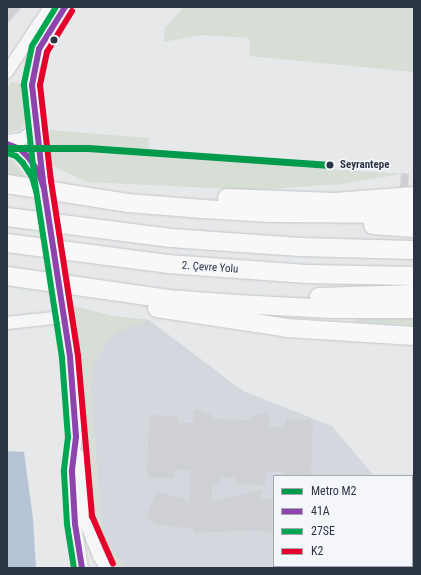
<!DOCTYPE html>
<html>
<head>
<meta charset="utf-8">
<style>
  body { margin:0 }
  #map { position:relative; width:421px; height:575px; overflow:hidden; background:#e6e8ea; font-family:"Roboto Condensed",sans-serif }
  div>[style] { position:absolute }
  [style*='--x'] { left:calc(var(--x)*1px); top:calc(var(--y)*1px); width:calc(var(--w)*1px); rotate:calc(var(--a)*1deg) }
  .built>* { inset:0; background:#d4d7dd }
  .green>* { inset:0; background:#d6ded6 }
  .water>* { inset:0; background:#b4c4d5 }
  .building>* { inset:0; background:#ced0d3 }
  .roads { filter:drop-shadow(0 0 1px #c4c6c8) drop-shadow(0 0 1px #c4c6c8) }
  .minor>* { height:12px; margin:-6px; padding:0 6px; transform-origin:6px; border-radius:6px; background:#f5f6f7 }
  .highway>* { height:18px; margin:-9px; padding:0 9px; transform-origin:9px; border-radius:9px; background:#f8f8f8 }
  .bridges { filter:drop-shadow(0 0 1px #c4c6c8) drop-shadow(0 0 1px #c4c6c8) }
  .minor-bridge>* { height:12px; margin:-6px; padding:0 6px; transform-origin:6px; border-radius:6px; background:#f5f6f7 }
  .bus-1>* { height:6px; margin:-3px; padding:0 3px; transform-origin:3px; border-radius:3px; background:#8e44ad }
  .bus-2>* { height:6px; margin:-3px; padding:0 3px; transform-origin:3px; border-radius:3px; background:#00a651 }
  .bus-3>* { height:6px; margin:-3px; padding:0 3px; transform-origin:3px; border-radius:3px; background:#e4002b }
  .metro-1>* { height:7px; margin:-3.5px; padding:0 3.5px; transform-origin:3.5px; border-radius:3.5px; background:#009a4c }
  .dots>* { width:11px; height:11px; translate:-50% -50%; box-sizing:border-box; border:2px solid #f4f6f9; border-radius:50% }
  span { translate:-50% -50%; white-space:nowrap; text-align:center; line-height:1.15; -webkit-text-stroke:3.5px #f4f6f9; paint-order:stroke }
  .stop-label { font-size:11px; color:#2b3445; font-weight:700 }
  .left { translate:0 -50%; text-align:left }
  .street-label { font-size:11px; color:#2b3445 }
  .frame { position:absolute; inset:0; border:8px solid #2b3445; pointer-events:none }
  .legend { position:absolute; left:273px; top:475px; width:140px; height:92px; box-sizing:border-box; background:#f4f6f9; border:1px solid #a4a8b1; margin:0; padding:5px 7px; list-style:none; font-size:12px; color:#2b3445 }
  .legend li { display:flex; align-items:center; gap:8px; height:20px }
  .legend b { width:20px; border:1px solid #a4a8b1 }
</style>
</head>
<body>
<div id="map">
  <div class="built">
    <i style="clip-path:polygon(73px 306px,112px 316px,149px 320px,243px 391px,332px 426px,374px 476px,274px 476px,274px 566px,412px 566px,412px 520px,414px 568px,117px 568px,100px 540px,92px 501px)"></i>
  </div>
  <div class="green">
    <i style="clip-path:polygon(184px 7px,414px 7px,414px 72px,249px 56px,250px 41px,248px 38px,203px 35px,163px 42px,165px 28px)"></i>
    <i style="clip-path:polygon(11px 82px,23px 84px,28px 118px,20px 130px,7px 132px,7px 87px)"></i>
    <i style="clip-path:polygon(48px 130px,149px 138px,148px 156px,402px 174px,342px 184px,254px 190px,87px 182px,50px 165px,45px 145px)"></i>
    <i style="clip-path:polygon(7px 157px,14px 161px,26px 177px,7px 174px)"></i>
    <i style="clip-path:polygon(73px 306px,112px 316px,149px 320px,123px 330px,107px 341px,92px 369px,91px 389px,102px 524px,106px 539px,125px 568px,117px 568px,100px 540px,92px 501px)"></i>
    <i style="clip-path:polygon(414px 315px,414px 325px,354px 322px,362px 316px)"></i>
  </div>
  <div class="water">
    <i style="clip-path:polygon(7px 451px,24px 452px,33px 519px,36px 568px,7px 568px)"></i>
  </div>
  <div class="building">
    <i style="clip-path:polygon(7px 7px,22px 7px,7px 24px)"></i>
    <i style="clip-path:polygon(401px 173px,409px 174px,408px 186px,400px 187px)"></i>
    <i style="clip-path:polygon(193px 410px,202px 410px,201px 413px,210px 414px,213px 419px,250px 420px,254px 415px,269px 413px,268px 427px,285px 427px,285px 419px,309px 420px,313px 423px,311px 476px,282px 476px,282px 472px,266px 472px,265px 485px,235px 484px,235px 478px,220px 478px,220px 484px,212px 484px,212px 501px,263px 490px,259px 498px,274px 500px,274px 534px,258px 530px,194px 533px,194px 529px,153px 524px,154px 521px,146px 518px,156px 492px,190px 500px,191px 470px,175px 470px,175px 478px,150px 478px,147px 475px,149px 419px,152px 415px,178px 416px,178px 423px,193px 423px)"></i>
  </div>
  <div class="roads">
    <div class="minor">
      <i style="--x:7;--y:72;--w:78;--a:-56.5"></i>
      <i style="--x:7;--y:141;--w:15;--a:-8"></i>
      <i style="--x:22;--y:139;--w:19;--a:-36"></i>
      <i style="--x:7;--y:144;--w:14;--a:21"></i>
      <i style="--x:20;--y:149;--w:13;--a:45"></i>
      <i style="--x:29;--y:158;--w:23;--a:59"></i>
      <i style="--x:43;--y:182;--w:110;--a:-95.8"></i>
      <i style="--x:32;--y:73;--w:25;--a:-74"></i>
      <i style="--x:39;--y:49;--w:49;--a:-58.2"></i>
      <i style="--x:7;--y:323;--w:56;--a:-6.1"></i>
      <i style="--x:63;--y:317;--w:64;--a:81.9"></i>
      <i style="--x:72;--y:380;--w:57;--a:86"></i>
      <i style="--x:76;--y:437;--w:35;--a:97"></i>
      <i style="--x:72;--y:472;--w:52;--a:86.7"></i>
      <i style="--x:75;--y:524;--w:45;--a:81"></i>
      <i style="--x:79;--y:456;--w:62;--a:85.4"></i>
      <i style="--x:84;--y:518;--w:41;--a:68.5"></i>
      <i style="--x:99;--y:556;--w:14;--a:60"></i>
    </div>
    <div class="highway">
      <i style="--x:7;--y:184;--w:122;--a:8.9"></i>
      <i style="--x:128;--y:203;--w:75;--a:4.6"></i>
      <i style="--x:203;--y:209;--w:67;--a:3.4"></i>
      <i style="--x:270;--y:213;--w:144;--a:0.4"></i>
      <i style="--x:227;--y:198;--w:108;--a:2.1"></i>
      <i style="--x:335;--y:202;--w:79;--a:-4.3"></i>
      <i style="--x:7;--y:217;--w:165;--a:7.3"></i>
      <i style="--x:171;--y:238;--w:129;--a:4"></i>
      <i style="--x:300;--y:247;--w:114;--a:1.5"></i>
      <i style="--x:373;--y:225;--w:41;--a:4.2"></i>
      <i style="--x:7;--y:243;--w:162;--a:7.4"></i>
      <i style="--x:168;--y:264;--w:139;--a:4.1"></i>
      <i style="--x:307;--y:274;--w:107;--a:1.1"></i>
      <i style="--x:7;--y:276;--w:163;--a:8.1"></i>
      <i style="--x:168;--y:299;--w:69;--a:4.1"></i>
      <i style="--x:237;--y:304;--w:95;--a:3"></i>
      <i style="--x:332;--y:309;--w:82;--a:0"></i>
      <i style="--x:319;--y:297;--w:95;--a:-1.8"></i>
      <i style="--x:157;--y:308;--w:132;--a:8.7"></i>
      <i style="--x:287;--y:328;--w:127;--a:3.6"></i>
    </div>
  </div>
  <div class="bridges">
    <div class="minor-bridge">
      <i style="--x:43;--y:182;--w:136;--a:81.6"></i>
    </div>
  </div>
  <div class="bus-1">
    <i style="--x:65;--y:7;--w:49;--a:121.8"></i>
    <i style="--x:39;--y:49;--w:37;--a:101"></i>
    <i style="--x:32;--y:85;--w:98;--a:83.5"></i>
    <i style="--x:43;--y:182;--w:177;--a:81.2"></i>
    <i style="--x:70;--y:357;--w:80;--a:85.7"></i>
    <i style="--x:76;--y:437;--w:35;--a:97"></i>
    <i style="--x:72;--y:472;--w:52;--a:86.7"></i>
    <i style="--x:75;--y:524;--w:45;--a:81"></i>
    <i style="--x:7;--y:144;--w:14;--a:21"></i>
    <i style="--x:20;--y:149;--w:13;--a:45"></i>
    <i style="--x:29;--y:158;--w:18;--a:56"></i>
    <i style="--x:39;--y:173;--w:16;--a:72"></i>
  </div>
  <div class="bus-2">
    <i style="--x:56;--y:7;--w:46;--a:121.6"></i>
    <i style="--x:32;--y:46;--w:40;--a:102"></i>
    <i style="--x:24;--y:85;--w:99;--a:83.6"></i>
    <i style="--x:35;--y:183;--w:177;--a:81.2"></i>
    <i style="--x:62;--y:358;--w:79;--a:85.7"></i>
    <i style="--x:68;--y:437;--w:35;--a:97"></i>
    <i style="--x:64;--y:472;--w:52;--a:86.7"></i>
    <i style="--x:67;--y:524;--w:45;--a:81"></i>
    <i style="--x:7;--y:153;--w:9;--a:18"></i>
    <i style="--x:16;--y:156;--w:10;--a:45"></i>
    <i style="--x:23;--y:163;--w:17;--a:57"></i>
    <i style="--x:32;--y:177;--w:15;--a:74"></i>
  </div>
  <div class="bus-3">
    <i style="--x:72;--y:11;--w:48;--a:121.4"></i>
    <i style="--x:47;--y:52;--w:34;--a:102"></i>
    <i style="--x:40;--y:85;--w:97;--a:83.5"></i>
    <i style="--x:51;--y:181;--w:177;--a:81.2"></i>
    <i style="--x:78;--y:356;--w:161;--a:85"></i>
    <i style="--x:92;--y:516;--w:52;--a:66.4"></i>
  </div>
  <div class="metro-1">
    <i style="--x:7;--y:148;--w:81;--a:0"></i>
    <i style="--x:88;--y:148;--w:243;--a:4"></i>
  </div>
  <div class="dots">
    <i style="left:54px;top:40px;background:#2b3445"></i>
    <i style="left:330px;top:165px;background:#2b3445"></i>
  </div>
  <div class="stop-label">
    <span class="left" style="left:340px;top:165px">Seyrantepe</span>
  </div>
  <div class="street-label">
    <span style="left:210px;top:268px;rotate:4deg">2. Çevre Yolu</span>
  </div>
  <div class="frame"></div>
  <ul class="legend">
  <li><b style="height:5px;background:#009a4c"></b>Metro M2</li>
  <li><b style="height:5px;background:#8e44ad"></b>41A</li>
  <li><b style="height:5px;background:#00a651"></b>27SE</li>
  <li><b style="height:5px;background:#e4002b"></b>K2</li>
  </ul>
</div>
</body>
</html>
